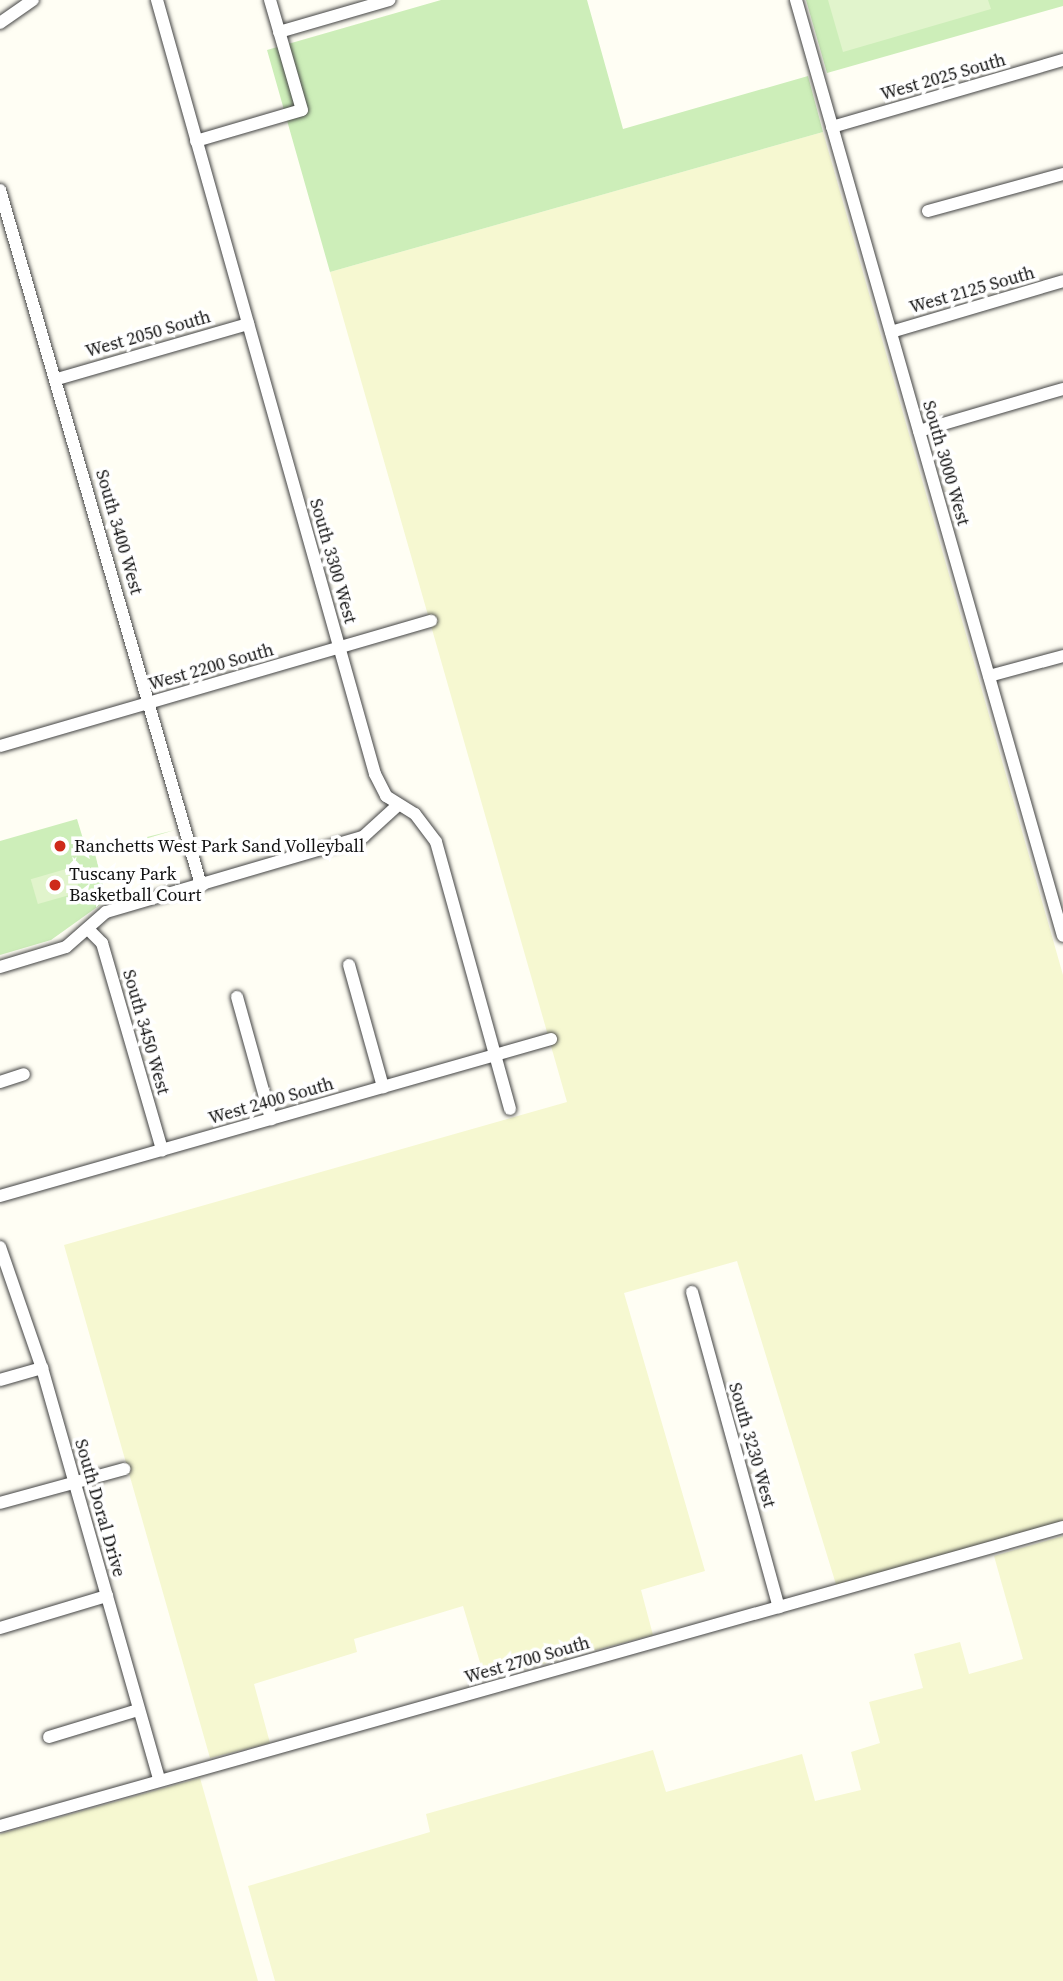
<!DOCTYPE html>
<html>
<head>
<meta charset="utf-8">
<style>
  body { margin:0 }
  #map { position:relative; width:1063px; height:1981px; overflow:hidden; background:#fffef4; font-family:"Source Serif 4",serif }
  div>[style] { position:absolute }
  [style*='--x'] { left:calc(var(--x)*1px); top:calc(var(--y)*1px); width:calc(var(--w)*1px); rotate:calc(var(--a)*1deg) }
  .farmland>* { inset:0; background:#f6f8d1 }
  .green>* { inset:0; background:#cdeeb9 }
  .pitch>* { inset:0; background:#e1f4cc; transform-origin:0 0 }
  .roads { filter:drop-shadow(0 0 2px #444) drop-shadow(0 0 2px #444) }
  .minor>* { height:12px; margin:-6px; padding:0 6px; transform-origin:6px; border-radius:6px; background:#fff }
  .dots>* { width:19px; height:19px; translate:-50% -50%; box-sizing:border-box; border:4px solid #fff; border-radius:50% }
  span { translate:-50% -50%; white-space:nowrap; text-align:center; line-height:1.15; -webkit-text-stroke:7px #fff; paint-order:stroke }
  .street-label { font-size:18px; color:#111 }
  .poi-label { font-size:18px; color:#111 }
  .left { translate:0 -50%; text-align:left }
</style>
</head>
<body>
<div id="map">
  <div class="farmland">
    <i style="clip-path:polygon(823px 132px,1063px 975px,1063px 1523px,838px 1591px,737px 1261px,624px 1293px,705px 1571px,641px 1590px,653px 1635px,485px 1679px,463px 1606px,354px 1639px,357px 1652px,254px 1684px,270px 1743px,210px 1758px,64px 1245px,567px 1102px,330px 272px)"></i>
    <i style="clip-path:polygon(1063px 1536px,1063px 1981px,275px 1981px,248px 1886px,430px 1832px,426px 1814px,653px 1750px,666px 1792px,802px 1754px,815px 1801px,861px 1790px,851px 1752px,880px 1743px,869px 1702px,923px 1688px,914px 1654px,960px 1642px,969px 1674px,1023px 1659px,994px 1556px)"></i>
    <i style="clip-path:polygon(200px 1778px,258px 1981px,0 1981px,0 1834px)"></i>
  </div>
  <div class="green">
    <i style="clip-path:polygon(441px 0,587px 0,623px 129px,808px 76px,823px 132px,330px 272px,267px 50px)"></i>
    <i style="clip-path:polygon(806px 0,1063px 0,1063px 6px,827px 73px)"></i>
    <i style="clip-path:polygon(77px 819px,87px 852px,175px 830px,95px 854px,107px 900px,51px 940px,0 955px,0 841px)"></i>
  </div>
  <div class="pitch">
    <i style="clip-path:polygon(828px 0,988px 0,991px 9px,843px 52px)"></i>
    <i style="left:73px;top:867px;width:26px;height:44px;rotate:74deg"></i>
  </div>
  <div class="roads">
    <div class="minor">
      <i style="--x:157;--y:0;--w:804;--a:74.27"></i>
      <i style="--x:375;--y:774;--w:25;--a:63"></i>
      <i style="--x:386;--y:796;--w:34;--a:32"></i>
      <i style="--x:415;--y:814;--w:35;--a:53"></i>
      <i style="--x:436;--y:842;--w:277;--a:74.5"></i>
      <i style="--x:796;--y:0;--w:973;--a:74.08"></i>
      <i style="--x:0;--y:23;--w:40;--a:-34.9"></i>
      <i style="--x:279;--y:32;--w:115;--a:-16.2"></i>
      <i style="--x:832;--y:127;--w:241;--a:-16.2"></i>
      <i style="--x:196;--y:141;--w:110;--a:-16.3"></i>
      <i style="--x:302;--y:110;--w:115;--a:-106.2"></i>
      <i style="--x:0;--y:190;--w:723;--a:73.87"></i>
      <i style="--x:928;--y:211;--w:140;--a:-15.3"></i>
      <i style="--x:891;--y:332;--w:179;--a:-16.5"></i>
      <i style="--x:57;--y:379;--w:199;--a:-16.1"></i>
      <i style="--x:919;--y:431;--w:150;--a:-16.3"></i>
      <i style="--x:989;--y:676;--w:77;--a:-15.1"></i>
      <i style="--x:0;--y:746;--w:449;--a:-16.2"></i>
      <i style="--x:88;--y:929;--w:20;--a:45"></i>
      <i style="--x:102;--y:943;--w:216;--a:73.8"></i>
      <i style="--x:349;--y:965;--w:127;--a:74.4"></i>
      <i style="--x:0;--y:967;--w:69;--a:-16.9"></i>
      <i style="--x:66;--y:947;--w:53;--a:-41.2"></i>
      <i style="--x:106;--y:912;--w:268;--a:-16.3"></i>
      <i style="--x:363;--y:837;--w:47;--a:-42.4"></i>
      <i style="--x:237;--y:997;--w:127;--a:74.4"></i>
      <i style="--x:0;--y:1082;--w:25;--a:-18"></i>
      <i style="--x:0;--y:1196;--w:573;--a:-15.9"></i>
      <i style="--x:0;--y:1247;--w:128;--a:70.9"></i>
      <i style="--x:42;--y:1368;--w:428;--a:74.1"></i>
      <i style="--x:692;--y:1292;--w:327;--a:74.6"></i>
      <i style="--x:0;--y:1380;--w:44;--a:-15.9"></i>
      <i style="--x:0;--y:1503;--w:129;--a:-15.3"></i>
      <i style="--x:0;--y:1628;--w:112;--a:-16.7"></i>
      <i style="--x:49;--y:1737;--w:93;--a:-16.9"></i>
      <i style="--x:0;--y:1826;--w:1104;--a:-15.71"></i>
    </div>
  </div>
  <div class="dots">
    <i style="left:60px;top:846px;background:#ce2b1b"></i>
    <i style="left:55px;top:885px;background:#ce2b1b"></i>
  </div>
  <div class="street-label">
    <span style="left:943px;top:77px;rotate:-16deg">West 2025 South</span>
    <span style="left:972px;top:290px;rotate:-16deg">West 2125 South</span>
    <span style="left:148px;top:334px;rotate:-16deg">West 2050 South</span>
    <span style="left:946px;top:463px;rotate:74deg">South 3000 West</span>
    <span style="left:119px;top:532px;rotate:74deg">South 3400 West</span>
    <span style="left:333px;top:561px;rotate:74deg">South 3300 West</span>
    <span style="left:211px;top:667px;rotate:-16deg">West 2200 South</span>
    <span style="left:146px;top:1032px;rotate:74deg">South 3450 West</span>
    <span style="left:271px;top:1101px;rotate:-16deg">West 2400 South</span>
    <span style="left:752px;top:1445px;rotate:74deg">South 3230 West</span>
    <span style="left:100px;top:1508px;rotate:74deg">South Doral Drive</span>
    <span style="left:527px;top:1660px;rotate:-16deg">West 2700 South</span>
  </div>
  <div class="poi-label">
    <span class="left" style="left:74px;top:846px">Ranchetts West Park Sand Volleyball</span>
    <span class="left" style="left:69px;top:885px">Tuscany Park<br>Basketball Court</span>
  </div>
</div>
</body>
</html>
